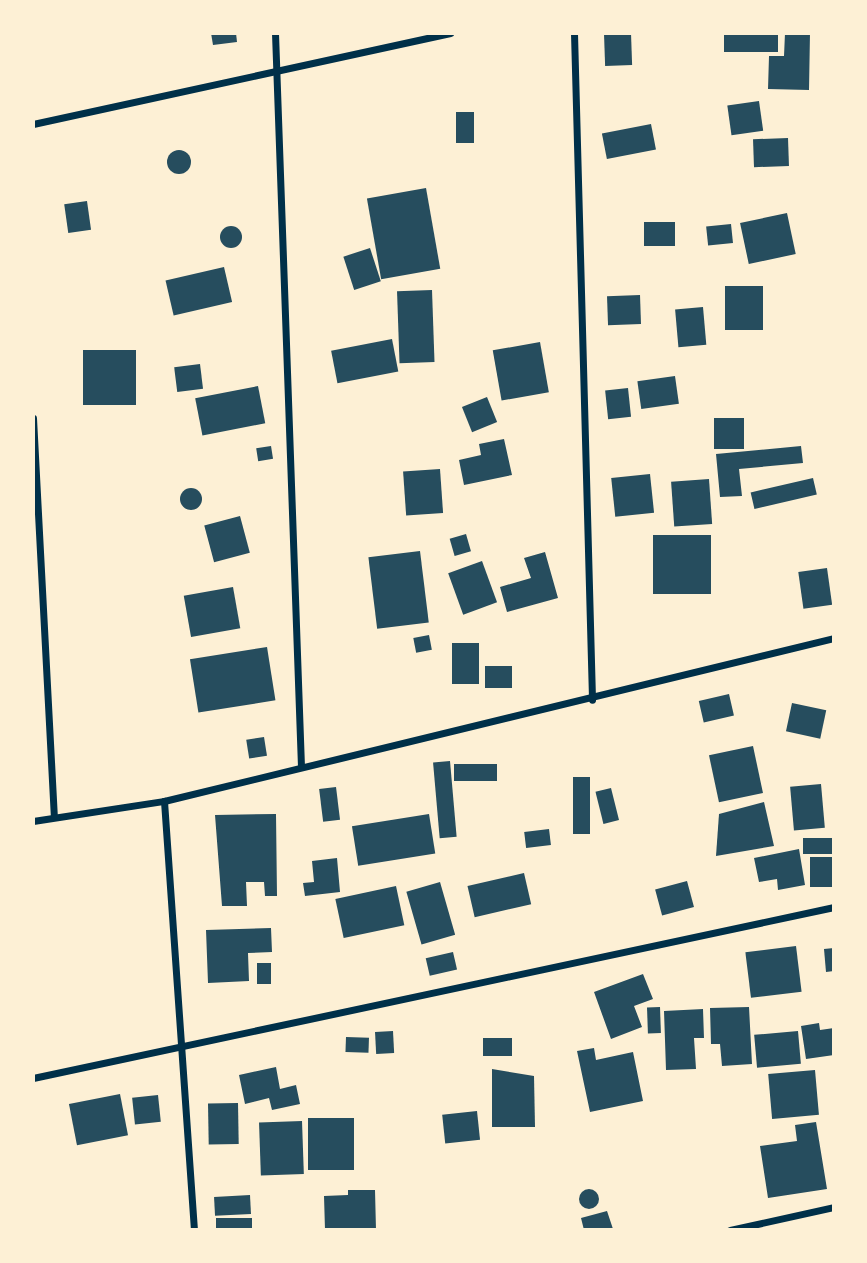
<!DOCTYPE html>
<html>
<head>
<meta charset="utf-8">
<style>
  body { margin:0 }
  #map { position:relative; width:867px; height:1263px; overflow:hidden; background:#fdf0d5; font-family:Poppins,sans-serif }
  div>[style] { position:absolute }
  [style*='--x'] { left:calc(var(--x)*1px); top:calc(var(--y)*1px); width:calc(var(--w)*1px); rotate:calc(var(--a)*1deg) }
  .building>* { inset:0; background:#264d5e; transform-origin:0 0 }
  .round { border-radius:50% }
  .minor>* { height:7px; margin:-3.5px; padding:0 3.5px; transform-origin:3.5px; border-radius:3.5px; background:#003049 }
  span { translate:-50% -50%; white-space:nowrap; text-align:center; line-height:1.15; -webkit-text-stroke:5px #fdf0d5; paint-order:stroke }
  .frame { position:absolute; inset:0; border:35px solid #fdf0d5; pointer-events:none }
</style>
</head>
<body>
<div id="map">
  <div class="building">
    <i style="clip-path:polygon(211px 33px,236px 33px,237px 42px,213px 45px)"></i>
    <i style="left:631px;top:33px;width:32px;height:27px;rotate:88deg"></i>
    <i style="left:724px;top:33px;width:54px;height:19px"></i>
    <i style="clip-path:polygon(785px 33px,810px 33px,809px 90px,768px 89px,769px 56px,784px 56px)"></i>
    <i style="left:759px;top:101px;width:30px;height:32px;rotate:82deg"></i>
    <i style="left:456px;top:112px;width:18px;height:31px"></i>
    <i style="left:651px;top:124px;width:26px;height:50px;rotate:79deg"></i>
    <i style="left:788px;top:138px;width:28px;height:35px;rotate:88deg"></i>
    <i class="round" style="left:167px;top:150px;width:24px;height:24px"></i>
    <i style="left:426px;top:188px;width:82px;height:60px;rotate:80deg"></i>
    <i style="left:87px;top:201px;width:29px;height:23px;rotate:82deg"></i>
    <i style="left:787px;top:213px;width:42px;height:48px;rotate:78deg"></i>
    <i style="left:675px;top:222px;width:24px;height:31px;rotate:90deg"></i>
    <i style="left:731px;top:224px;width:19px;height:25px;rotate:84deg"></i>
    <i class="round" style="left:220px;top:226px;width:22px;height:22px"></i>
    <i style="left:370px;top:248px;width:35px;height:28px;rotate:72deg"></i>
    <i style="left:224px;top:267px;width:36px;height:60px;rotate:77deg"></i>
    <i style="left:725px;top:286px;width:38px;height:44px"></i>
    <i style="left:432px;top:290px;width:72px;height:35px;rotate:88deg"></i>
    <i style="left:640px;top:295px;width:29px;height:33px;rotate:88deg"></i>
    <i style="left:703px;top:307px;width:38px;height:28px;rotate:85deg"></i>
    <i style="left:392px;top:339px;width:33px;height:62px;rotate:79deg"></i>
    <i style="left:540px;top:342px;width:51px;height:48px;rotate:80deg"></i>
    <i style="left:83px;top:350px;width:53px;height:55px"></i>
    <i style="left:200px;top:364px;width:25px;height:26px;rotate:83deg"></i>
    <i style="left:675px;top:376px;width:28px;height:38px;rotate:82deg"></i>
    <i style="left:258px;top:386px;width:38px;height:64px;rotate:79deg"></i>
    <i style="left:628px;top:388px;width:29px;height:23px;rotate:84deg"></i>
    <i style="left:487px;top:397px;width:27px;height:27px;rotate:68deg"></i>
    <i style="left:714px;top:418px;width:30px;height:31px"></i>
    <i style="clip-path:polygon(504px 439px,512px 475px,464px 485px,459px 460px,481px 455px,479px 444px)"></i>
    <i style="left:271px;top:446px;width:13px;height:15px;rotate:81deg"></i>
    <i style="clip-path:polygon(801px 446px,803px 463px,739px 469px,742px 496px,720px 497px,716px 454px)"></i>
    <i style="left:440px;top:469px;width:44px;height:37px;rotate:86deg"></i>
    <i style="left:650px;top:474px;width:39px;height:39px;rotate:84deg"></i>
    <i style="left:813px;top:478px;width:17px;height:64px;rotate:77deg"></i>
    <i style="left:709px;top:479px;width:45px;height:38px;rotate:86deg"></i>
    <i class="round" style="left:180px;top:488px;width:22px;height:22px"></i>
    <i style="left:240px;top:516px;width:38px;height:37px;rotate:75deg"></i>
    <i style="left:466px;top:534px;width:18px;height:17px;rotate:74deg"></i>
    <i style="left:653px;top:535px;width:58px;height:59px"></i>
    <i style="left:420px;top:551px;width:72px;height:52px;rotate:83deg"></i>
    <i style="clip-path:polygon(545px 552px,558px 598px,507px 612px,500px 587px,531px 578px,524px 558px)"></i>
    <i style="left:482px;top:561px;width:44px;height:36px;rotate:70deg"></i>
    <i style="left:827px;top:568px;width:37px;height:29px;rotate:82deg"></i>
    <i style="left:233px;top:587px;width:42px;height:50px;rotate:80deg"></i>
    <i style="left:429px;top:635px;width:15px;height:16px;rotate:79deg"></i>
    <i style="left:452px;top:643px;width:27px;height:41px"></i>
    <i style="left:267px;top:647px;width:54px;height:78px;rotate:81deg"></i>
    <i style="left:485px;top:666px;width:27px;height:22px"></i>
    <i style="left:729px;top:694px;width:22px;height:31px;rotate:77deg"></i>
    <i style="left:792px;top:703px;width:35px;height:29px;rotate:12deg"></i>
    <i style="left:264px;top:737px;width:19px;height:18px;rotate:81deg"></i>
    <i style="left:753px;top:746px;width:48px;height:45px;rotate:78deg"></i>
    <i style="left:450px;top:761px;width:76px;height:17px;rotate:85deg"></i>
    <i style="left:497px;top:764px;width:17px;height:43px;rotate:90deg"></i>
    <i style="left:573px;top:777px;width:17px;height:57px"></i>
    <i style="left:821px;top:784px;width:44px;height:31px;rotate:85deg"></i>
    <i style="left:336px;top:787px;width:33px;height:17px;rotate:83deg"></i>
    <i style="left:611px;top:788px;width:33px;height:16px;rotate:76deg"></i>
    <i style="clip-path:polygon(764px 802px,774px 846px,716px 856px,719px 814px)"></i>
    <i style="clip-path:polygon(276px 814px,277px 896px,265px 896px,264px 882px,246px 882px,247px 906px,222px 906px,215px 815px)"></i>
    <i style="left:429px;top:814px;width:40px;height:78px;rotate:81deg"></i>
    <i style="left:549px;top:829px;width:16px;height:25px;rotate:83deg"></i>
    <i style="left:834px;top:838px;width:16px;height:31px;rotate:90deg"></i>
    <i style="clip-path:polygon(799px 849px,805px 885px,778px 890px,777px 879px,759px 882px,754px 858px)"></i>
    <i style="left:834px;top:857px;width:30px;height:24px;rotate:90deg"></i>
    <i style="clip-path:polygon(337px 858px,340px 892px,305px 896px,303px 883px,314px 882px,312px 861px)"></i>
    <i style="left:524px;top:873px;width:32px;height:58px;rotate:77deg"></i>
    <i style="left:687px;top:881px;width:27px;height:33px;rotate:75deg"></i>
    <i style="left:440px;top:882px;width:55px;height:35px;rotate:74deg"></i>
    <i style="left:396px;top:886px;width:40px;height:62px;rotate:78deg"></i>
    <i style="clip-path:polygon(271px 928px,272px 952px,248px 953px,249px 981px,208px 983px,206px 930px)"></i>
    <i style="left:796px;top:946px;width:46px;height:51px;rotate:83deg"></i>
    <i style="clip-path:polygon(834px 948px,834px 971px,826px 972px,824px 949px)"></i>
    <i style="left:453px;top:952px;width:18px;height:28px;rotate:77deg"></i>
    <i style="left:257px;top:963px;width:14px;height:21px"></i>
    <i style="clip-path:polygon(643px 974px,653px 999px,634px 1006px,642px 1027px,611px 1039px,594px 992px)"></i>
    <i style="left:660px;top:1007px;width:26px;height:13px;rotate:88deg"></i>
    <i style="clip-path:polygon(749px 1007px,752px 1064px,722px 1066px,720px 1044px,711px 1044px,710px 1008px)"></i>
    <i style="clip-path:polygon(703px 1009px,704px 1038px,694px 1038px,696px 1069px,666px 1070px,664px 1011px)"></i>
    <i style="clip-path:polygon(819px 1023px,820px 1030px,834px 1028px,834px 1055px,806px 1059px,801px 1026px)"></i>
    <i style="left:393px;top:1031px;width:22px;height:18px;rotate:87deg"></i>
    <i style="left:798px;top:1031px;width:33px;height:44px;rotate:85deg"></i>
    <i style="left:346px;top:1037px;width:23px;height:15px;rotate:2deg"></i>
    <i style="left:483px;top:1038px;width:29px;height:18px"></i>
    <i style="clip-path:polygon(594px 1048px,596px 1060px,633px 1052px,643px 1101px,590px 1112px,577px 1051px)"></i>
    <i style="clip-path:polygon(276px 1067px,280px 1089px,296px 1085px,300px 1104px,272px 1110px,269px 1098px,245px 1104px,239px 1075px)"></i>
    <i style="clip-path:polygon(492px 1069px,534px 1076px,535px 1127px,492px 1127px)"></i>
    <i style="left:815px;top:1070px;width:45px;height:47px;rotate:85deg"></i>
    <i style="left:120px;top:1094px;width:42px;height:52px;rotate:79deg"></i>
    <i style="left:158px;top:1095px;width:27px;height:26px;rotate:84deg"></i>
    <i style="left:238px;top:1103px;width:41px;height:30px;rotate:89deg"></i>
    <i style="left:477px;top:1111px;width:29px;height:35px;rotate:84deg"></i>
    <i style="left:354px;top:1118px;width:52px;height:46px;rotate:90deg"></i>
    <i style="left:302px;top:1121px;width:53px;height:43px;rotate:88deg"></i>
    <i style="clip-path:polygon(816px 1122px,827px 1189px,768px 1198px,760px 1146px,797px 1141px,795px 1125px)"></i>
    <i class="round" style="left:579px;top:1189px;width:20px;height:20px"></i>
    <i style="clip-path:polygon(348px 1190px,375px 1190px,376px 1230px,325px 1230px,324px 1196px,348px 1195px)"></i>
    <i style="left:250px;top:1195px;width:19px;height:36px;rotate:87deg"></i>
    <i style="clip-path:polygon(607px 1211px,613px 1229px,584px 1230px,581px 1218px)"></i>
    <i style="left:252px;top:1218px;width:12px;height:36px;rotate:90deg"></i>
  </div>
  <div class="minor">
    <i style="--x:275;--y:33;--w:734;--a:87.97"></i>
    <i style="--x:574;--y:33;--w:667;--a:88.45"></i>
    <i style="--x:33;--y:124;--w:427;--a:-12.3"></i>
    <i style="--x:33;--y:418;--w:399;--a:87"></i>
    <i style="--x:164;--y:801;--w:430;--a:86"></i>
    <i style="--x:33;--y:821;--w:133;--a:-8.7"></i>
    <i style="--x:164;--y:801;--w:690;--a:-13.67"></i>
    <i style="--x:33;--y:1078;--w:819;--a:-12.05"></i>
    <i style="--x:730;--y:1230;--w:107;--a:-12.5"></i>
  </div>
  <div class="frame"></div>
</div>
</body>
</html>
